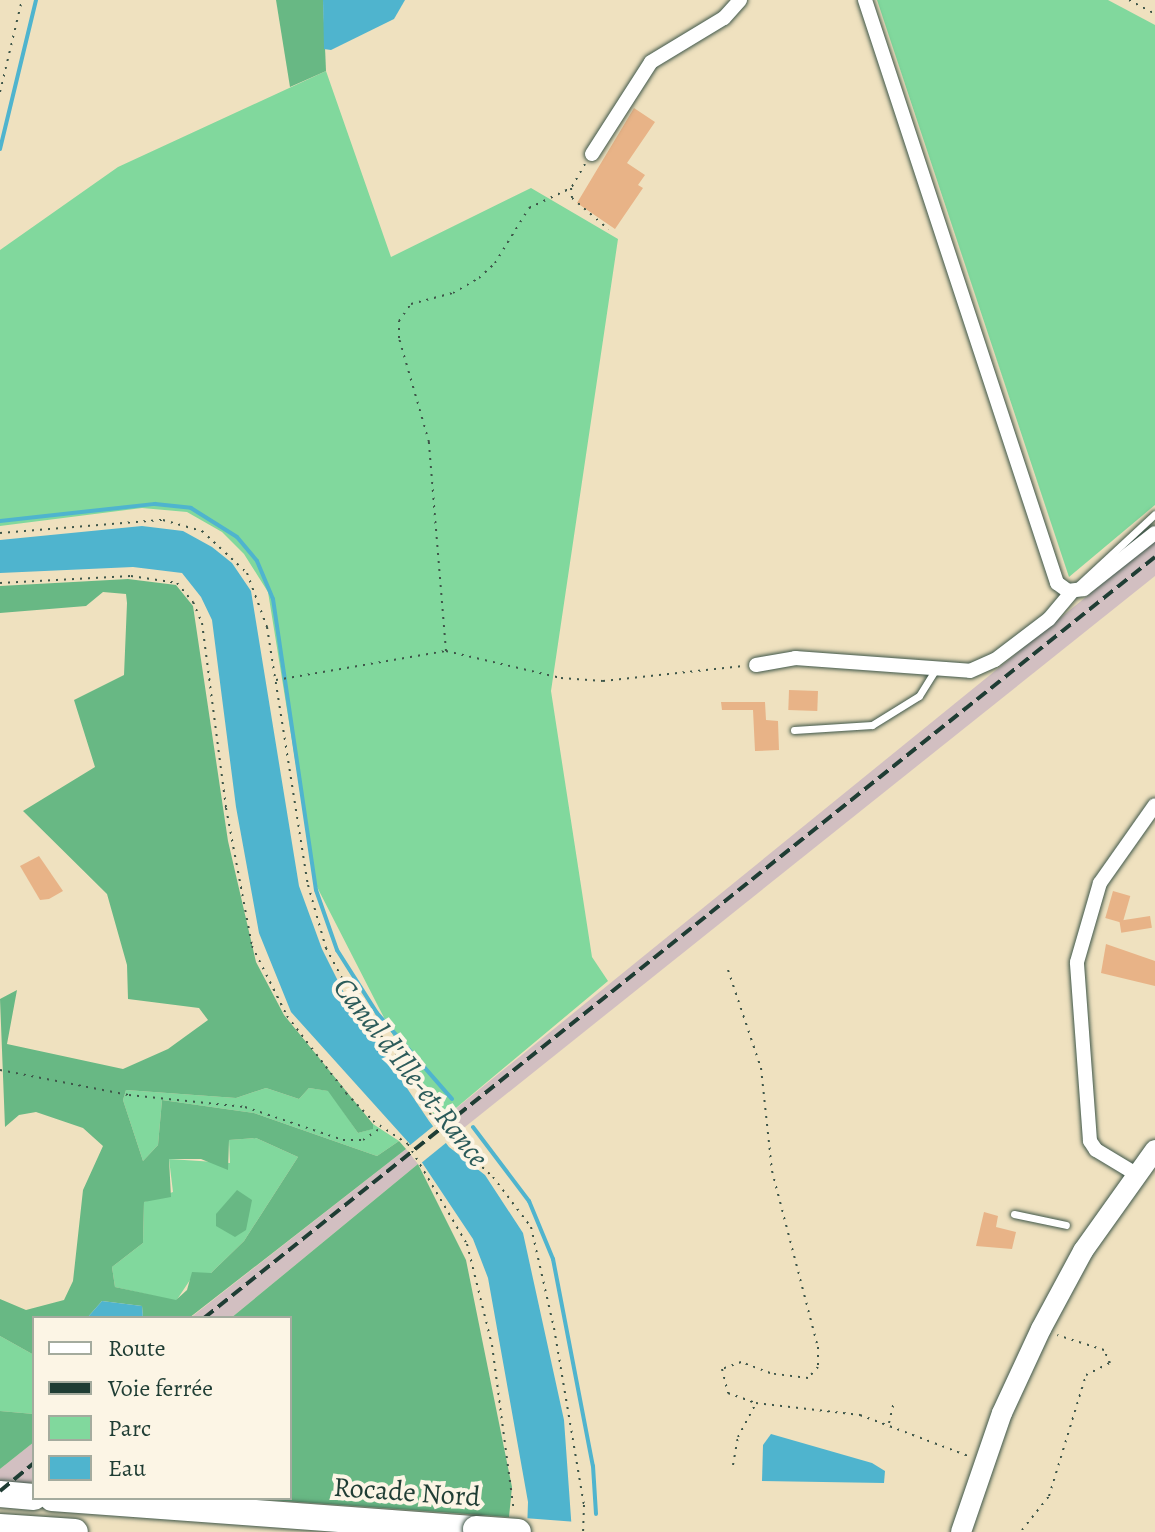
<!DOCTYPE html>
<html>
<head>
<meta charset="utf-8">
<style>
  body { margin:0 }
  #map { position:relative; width:1155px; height:1532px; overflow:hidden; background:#efe1bf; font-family:Alegreya,serif }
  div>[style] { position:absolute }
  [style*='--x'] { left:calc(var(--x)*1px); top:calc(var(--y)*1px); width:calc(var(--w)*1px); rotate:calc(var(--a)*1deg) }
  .industrial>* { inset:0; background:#d2bfc1 }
  .green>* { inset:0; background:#81d89d }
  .forest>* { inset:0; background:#68b884 }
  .water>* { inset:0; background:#4fb4ce }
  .pier>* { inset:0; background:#efe1bf; transform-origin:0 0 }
  .stream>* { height:4px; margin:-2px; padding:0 2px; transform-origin:2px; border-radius:2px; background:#4fb4ce }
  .building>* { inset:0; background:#e8b387; transform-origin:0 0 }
  .path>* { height:2px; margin-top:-1px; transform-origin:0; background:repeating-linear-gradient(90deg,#3e5649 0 2px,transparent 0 8px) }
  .roads { filter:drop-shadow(0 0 2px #3e5649) drop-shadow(0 0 2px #3e5649) }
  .lane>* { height:7px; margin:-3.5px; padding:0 3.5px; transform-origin:3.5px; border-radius:3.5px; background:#fff }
  .street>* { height:14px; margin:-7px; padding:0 7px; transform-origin:7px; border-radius:7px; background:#fff }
  .secondary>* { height:20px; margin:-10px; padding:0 10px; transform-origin:10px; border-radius:10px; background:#fff }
  .highway>* { height:26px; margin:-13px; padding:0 13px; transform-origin:13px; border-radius:13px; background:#fff }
  .rail>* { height:4px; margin-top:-2px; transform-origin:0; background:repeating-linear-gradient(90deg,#1f3d34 0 12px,transparent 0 18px) }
  .bridges { filter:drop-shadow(0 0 2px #3e5649) drop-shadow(0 0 2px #3e5649) }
  .highway-bridge>* { height:26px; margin:-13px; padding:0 13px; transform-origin:13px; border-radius:13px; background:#fff }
  span { translate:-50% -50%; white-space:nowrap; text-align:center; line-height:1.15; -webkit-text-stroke:8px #fcf5e5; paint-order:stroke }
  .street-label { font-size:28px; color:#1f3d34 }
  .water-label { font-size:30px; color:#2b5b5a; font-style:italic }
  .legend { position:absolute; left:32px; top:1316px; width:260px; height:184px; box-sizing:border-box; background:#fcf5e5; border:2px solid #a4ab9e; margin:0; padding:10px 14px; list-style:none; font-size:24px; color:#1f3d34 }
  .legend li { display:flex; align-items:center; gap:16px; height:40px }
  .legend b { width:40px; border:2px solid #a4ab9e }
</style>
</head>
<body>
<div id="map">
  <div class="industrial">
    <i style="clip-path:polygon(1155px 541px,1155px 576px,450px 1139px,438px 1123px)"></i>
    <i style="clip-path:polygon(406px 1149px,418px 1164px,231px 1318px,190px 1318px)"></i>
    <i style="clip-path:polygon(34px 1442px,34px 1480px,0 1507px,0 1469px)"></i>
  </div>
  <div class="green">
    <i style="clip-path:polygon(877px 0,1108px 0,1155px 25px,1155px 505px,1069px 577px)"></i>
    <i style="clip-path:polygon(326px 71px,391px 257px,531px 188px,618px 239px,551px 691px,592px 957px,608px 981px,438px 1123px,315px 883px,268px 592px,244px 554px,222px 532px,187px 512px,142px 508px,0 526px,0 250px,118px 167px)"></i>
    <i style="clip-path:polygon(266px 1088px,299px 1099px,309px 1088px,329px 1091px,358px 1133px,372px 1129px,373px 1124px,399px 1141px,377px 1156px,254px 1113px,162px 1100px,158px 1145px,143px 1161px,123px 1100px,126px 1090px,236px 1098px)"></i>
    <i style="clip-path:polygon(256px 1138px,298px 1157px,244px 1241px,211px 1273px,190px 1280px,176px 1301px,115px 1287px,112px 1267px,143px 1243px,144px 1202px,173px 1192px,169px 1159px,230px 1163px,229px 1140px)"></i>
    <i style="clip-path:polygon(0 1336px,34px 1355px,34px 1414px,0 1411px)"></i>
  </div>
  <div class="forest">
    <i style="clip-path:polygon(276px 0,323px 0,326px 71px,290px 87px)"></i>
    <i style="clip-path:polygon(evenodd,128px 579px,176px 585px,193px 606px,228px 841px,256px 962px,284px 1015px,373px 1124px,373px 1129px,358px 1133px,328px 1091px,309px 1088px,299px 1099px,266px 1088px,236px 1098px,126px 1090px,123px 1100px,143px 1161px,158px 1145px,162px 1100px,254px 1113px,377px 1156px,399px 1141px,406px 1149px,189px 1318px,143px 1318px,142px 1306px,102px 1301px,87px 1318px,34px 1318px,34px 1355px,0 1336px,0 1299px,26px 1310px,64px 1300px,73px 1281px,83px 1190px,103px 1146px,83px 1128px,36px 1112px,19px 1115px,5px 1127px,0 999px,17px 990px,7px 1044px,123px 1069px,168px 1049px,208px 1020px,199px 1008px,128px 999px,127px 965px,107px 894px,23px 811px,95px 767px,74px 700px,124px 675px,127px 603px,126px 594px,103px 592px,86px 606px,0 613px,0 586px,128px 579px,256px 1138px,298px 1157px,244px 1241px,211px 1273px,192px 1272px,187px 1290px,176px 1300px,115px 1287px,112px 1267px,143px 1243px,144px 1202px,171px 1197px,169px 1159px,201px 1159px,228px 1170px,229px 1140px,256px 1138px)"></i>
    <i style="clip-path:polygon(418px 1164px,466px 1260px,512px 1487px,509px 1517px,242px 1498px,290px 1498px,290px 1318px,231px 1318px)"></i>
    <i style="clip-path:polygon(237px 1190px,252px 1200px,246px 1230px,235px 1237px,216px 1226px,216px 1214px)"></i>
    <i style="clip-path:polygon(0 1411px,34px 1414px,34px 1442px,0 1469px)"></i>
  </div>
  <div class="water">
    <i style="clip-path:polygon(323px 0,405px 0,394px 19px,331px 50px,324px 49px)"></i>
    <i style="clip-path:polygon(142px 526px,183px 531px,212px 547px,232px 563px,251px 591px,299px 886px,322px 949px,346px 997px,429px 1121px,449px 1147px,485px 1175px,523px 1233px,564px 1420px,572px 1532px,527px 1532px,528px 1502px,488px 1278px,473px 1239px,409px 1143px,291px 1012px,259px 933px,236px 807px,212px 620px,201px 597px,182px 573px,133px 567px,0 573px,0 540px)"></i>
    <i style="clip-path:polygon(102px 1301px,142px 1306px,143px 1318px,87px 1318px)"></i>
    <i style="clip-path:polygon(771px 1434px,872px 1463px,885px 1471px,884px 1483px,762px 1481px,763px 1445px)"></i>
  </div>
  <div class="pier">
    <i style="left:436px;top:1124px;width:21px;height:36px;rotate:51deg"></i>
    <i style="clip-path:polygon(524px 1518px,577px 1522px,576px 1532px,523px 1532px)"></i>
  </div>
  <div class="stream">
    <i style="--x:0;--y:149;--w:153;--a:-76.4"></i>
    <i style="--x:0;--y:521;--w:156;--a:-6.3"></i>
    <i style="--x:155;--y:504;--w:36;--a:6"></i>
    <i style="--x:191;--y:508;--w:54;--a:32.2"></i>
    <i style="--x:237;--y:537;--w:31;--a:50"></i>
    <i style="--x:257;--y:561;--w:41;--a:67.2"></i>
    <i style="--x:273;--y:599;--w:294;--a:81.6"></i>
    <i style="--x:316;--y:890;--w:64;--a:70.7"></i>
    <i style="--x:337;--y:950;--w:75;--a:57.6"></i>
    <i style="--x:377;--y:1013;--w:114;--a:48.9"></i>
    <i style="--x:473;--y:1127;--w:93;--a:52.9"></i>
    <i style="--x:529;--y:1201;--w:63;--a:67.5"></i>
    <i style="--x:553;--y:1259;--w:211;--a:79.1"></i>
    <i style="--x:593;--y:1466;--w:48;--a:86.4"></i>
  </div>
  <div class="building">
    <i style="clip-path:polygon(634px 108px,655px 122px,627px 163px,645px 175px,638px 185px,643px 188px,615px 229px,577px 203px)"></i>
    <i style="left:789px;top:690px;width:29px;height:20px;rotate:2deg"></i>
    <i style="clip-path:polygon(721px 702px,765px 702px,766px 720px,778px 721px,779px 750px,755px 751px,753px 710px,722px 710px)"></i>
    <i style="clip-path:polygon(39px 856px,63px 891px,49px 899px,40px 900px,20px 866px)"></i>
    <i style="left:1113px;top:891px;width:18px;height:28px;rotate:16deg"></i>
    <i style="left:1150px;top:916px;width:12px;height:31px;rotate:81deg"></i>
    <i style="clip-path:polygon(1106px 944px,1155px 961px,1155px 986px,1101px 973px)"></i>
    <i style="clip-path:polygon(984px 1212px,998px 1216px,996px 1227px,1016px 1232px,1012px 1249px,976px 1246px)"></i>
  </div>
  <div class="path">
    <i style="--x:1129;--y:0;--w:30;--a:28"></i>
    <i style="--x:0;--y:92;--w:95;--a:-76.6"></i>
    <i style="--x:585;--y:164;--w:28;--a:120"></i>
    <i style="--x:571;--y:188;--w:10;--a:84"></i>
    <i style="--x:572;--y:198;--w:48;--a:40.7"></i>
    <i style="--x:0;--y:533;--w:164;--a:-4.6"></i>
    <i style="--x:163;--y:520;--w:41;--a:15.8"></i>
    <i style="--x:202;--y:531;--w:62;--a:43"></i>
    <i style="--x:247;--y:573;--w:58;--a:69.7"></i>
    <i style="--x:267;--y:627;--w:261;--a:81"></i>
    <i style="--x:308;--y:885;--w:66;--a:74.1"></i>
    <i style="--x:326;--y:948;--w:55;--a:62"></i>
    <i style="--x:352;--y:997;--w:109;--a:53.2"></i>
    <i style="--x:417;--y:1084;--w:44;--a:65.8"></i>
    <i style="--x:435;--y:1124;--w:79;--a:42.4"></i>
    <i style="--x:493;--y:1177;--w:63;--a:52.8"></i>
    <i style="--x:531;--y:1227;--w:104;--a:77.2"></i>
    <i style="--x:554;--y:1328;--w:180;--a:80.4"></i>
    <i style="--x:584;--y:1505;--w:27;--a:92"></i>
    <i style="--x:0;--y:583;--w:131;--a:-3.1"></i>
    <i style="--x:131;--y:576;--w:47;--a:8.7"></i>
    <i style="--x:177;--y:583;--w:25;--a:50"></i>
    <i style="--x:193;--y:602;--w:23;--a:67"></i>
    <i style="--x:202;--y:623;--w:187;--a:82.6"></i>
    <i style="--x:226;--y:808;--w:140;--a:79.3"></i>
    <i style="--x:252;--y:946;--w:78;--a:63.4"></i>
    <i style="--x:287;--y:1016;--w:97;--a:52.5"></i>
    <i style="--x:346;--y:1093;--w:39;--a:46"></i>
    <i style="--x:373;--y:1121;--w:42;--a:33.3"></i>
    <i style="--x:408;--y:1144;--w:116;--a:59.5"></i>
    <i style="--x:467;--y:1244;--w:104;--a:76.1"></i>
    <i style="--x:492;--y:1345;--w:167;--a:82.5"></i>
    <i style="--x:446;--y:651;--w:210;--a:-94.7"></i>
    <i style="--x:429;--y:442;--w:108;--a:-106.1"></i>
    <i style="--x:399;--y:338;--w:17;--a:-90"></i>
    <i style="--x:399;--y:321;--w:21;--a:-55"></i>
    <i style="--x:411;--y:304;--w:43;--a:-14.7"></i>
    <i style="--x:453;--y:293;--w:30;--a:-30"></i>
    <i style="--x:479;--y:278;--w:22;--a:-43"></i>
    <i style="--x:495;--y:263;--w:65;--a:-58.3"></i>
    <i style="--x:529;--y:208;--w:47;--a:-25.5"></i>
    <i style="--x:276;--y:680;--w:172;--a:-9.7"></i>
    <i style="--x:446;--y:651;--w:118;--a:13.2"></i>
    <i style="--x:561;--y:678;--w:42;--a:4.1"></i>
    <i style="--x:603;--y:681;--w:141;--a:-6.1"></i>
    <i style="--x:728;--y:970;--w:103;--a:71.4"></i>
    <i style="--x:761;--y:1068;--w:104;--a:83.9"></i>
    <i style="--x:772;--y:1171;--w:182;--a:75.4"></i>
    <i style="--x:818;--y:1347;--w:20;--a:90"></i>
    <i style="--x:818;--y:1367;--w:15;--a:132"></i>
    <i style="--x:808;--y:1378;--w:38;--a:-173"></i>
    <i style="--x:770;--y:1373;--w:31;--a:-159"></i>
    <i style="--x:741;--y:1362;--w:20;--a:160"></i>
    <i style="--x:722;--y:1369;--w:25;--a:76"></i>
    <i style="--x:728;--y:1393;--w:30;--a:20"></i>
    <i style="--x:0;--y:1070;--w:131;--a:11"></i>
    <i style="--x:129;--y:1095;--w:117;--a:5.9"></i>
    <i style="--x:245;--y:1107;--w:103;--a:18.6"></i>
    <i style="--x:343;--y:1140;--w:20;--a:0"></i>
    <i style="--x:363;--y:1140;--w:22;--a:-34"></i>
    <i style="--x:889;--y:1423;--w:22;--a:-77"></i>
    <i style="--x:733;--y:1465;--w:28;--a:-80"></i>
    <i style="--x:738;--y:1437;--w:38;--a:-62"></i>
    <i style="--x:756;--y:1403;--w:105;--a:6.6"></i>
    <i style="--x:860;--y:1415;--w:119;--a:20.7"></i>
    <i style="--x:1022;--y:1530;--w:43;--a:-51.5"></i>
    <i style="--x:1049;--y:1496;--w:127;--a:-73"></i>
    <i style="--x:1086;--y:1375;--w:27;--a:-27"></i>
    <i style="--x:1110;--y:1363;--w:14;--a:-115"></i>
    <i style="--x:1104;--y:1350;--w:49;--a:-162.3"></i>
  </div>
  <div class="roads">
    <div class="lane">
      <i style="--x:1072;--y:591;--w:113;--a:-42.9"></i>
      <i style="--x:794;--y:730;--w:78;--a:-3.7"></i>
      <i style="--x:872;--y:725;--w:55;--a:-31.7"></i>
      <i style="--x:919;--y:696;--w:31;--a:-58"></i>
      <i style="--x:1014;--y:1214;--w:53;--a:11.9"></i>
    </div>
    <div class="street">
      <i style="--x:865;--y:0;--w:614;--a:71.77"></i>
      <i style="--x:1057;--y:583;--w:14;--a:36"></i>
      <i style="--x:1068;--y:591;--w:16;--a:-7"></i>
      <i style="--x:1084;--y:589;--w:90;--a:-38.3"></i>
      <i style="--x:592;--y:154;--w:109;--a:-57.3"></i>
      <i style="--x:651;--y:62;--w:85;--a:-31.1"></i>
      <i style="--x:724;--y:18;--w:24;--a:-48"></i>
      <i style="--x:756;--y:665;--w:40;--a:-10"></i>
      <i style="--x:795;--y:658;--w:175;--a:4.2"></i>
      <i style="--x:970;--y:671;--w:27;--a:-24"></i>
      <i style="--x:995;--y:660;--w:68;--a:-37.2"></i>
      <i style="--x:1049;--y:619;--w:35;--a:-50"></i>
      <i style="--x:1136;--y:1174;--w:47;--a:-149"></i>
      <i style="--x:1096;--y:1150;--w:11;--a:-124"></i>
      <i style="--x:1090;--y:1141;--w:179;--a:-94.2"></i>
      <i style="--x:1077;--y:962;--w:82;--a:-73.8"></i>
      <i style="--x:1100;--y:883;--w:95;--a:-54.8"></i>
    </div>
    <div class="secondary">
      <i style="--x:961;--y:1532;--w:126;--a:-71"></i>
      <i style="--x:1002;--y:1413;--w:93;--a:-65.1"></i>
      <i style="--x:1041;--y:1329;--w:89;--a:-61.7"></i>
      <i style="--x:1083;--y:1251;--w:124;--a:-54.5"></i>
    </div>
    <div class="highway">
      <i style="--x:0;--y:1494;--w:34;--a:5"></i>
      <i style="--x:52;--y:1498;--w:425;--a:4.2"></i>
      <i style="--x:0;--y:1527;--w:75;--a:3.8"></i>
    </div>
  </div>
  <div class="rail">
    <i style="--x:204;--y:1318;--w:1218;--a:-38.67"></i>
    <i style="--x:0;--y:1491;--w:44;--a:-39.5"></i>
  </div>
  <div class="bridges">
    <div class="highway-bridge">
      <i style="--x:476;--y:1529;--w:42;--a:4.1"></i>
    </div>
  </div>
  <div class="street-label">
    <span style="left:407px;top:1492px;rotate:4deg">Rocade Nord</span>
  </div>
  <div class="water-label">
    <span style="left:411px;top:1072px;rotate:52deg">Canal d'Ille-et-Rance</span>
  </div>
  <ul class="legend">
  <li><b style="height:10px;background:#fff"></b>Route</li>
  <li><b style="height:10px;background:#1f3d34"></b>Voie ferrée</li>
  <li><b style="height:22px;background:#81d89d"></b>Parc</li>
  <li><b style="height:22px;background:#4fb4ce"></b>Eau</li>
  </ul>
</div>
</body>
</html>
